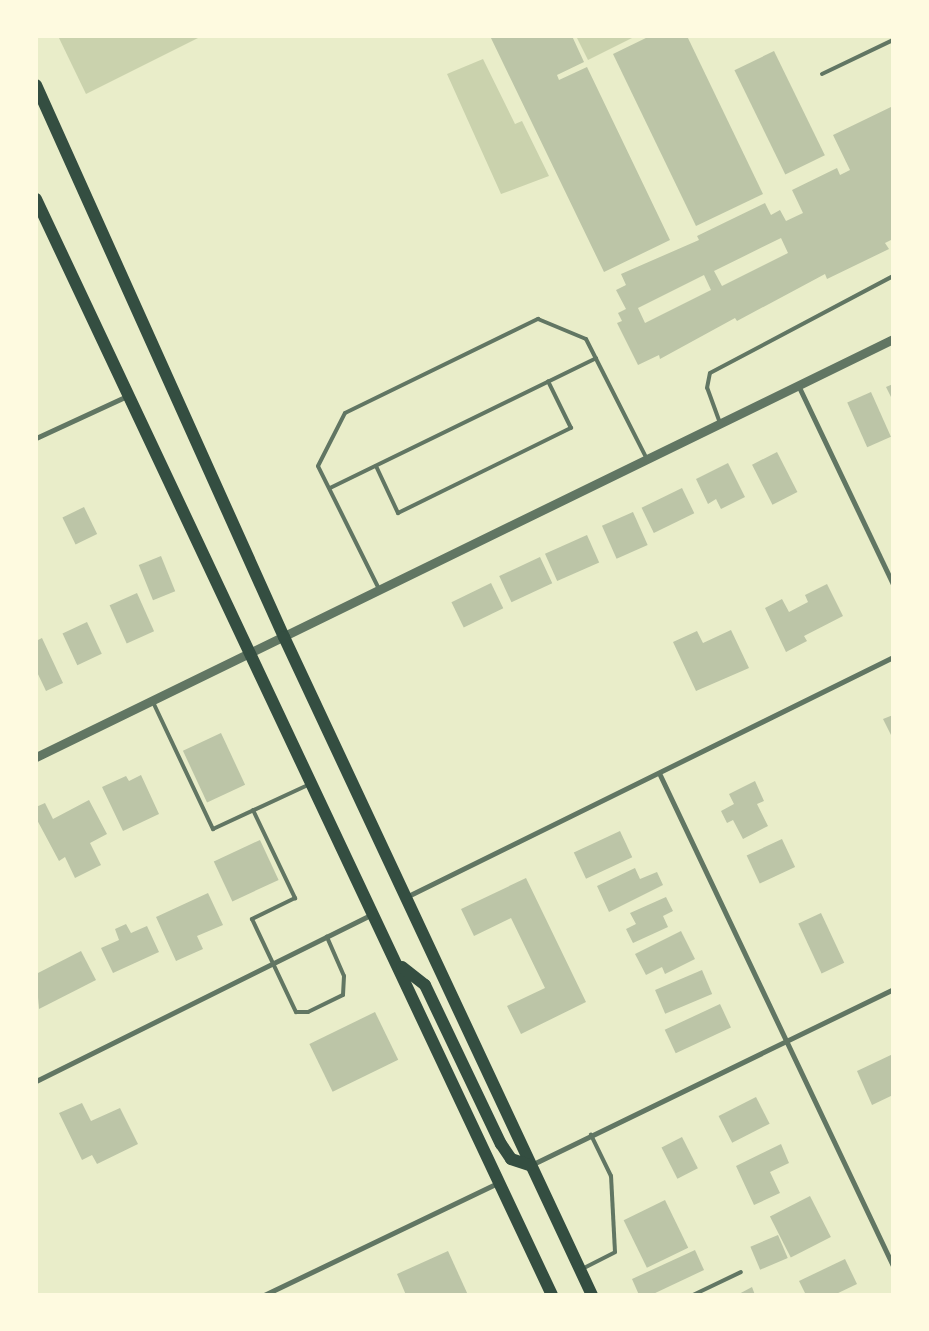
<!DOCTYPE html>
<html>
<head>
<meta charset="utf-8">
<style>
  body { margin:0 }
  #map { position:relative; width:929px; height:1331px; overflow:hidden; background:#e9edc9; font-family:Figtree,sans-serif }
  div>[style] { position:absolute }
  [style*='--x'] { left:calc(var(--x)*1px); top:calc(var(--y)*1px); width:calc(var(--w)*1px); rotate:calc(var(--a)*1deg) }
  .green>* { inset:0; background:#cad2ad }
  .building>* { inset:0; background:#bcc5a7; transform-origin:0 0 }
  .service>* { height:4px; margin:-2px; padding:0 2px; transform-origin:2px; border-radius:2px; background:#617663 }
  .minor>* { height:5px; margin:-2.5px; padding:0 2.5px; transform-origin:2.5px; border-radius:2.5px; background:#617663 }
  .tertiary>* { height:9px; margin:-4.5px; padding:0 4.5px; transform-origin:4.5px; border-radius:4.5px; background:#617663 }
  .primary>* { height:12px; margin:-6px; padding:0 6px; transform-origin:6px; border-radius:6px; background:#344e41 }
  span { translate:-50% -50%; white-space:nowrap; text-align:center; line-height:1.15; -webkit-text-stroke:5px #fefae0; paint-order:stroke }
  .frame { position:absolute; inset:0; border:38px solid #fefae0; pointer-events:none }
</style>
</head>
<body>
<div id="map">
  <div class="green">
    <i style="clip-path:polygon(58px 36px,202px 36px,86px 94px)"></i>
    <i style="clip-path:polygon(576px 36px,636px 36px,588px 60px)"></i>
    <i style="clip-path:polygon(483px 59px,515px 124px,522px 121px,549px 176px,501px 194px,447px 74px)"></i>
  </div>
  <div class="building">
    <i style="clip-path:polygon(490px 36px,572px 36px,584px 62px,557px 75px,559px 80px,587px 67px,670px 240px,604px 272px)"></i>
    <i style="clip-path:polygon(650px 36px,687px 36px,763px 194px,696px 226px,613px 54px)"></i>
    <i style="left:774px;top:51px;width:116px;height:44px;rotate:64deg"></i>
    <i style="clip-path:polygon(evenodd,893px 106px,893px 239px,885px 243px,889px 249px,827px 279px,825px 274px,737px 321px,735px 318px,660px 359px,659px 355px,638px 365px,617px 323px,622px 321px,618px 313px,626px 309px,616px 290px,626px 285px,621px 274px,699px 240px,697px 236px,765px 203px,771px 215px,780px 210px,786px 221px,803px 213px,792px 190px,837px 168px,840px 175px,850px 170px,833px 135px,893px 106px,781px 238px,788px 253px,722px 286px,714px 271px,781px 238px,893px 106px,704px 275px,711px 290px,645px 323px,638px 308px,704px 275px)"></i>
    <i style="clip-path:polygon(893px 384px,893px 401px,886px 387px)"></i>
    <i style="left:871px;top:392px;width:49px;height:26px;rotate:66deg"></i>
    <i style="left:777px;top:452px;width:45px;height:28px;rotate:63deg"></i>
    <i style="clip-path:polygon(728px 463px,745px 497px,721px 509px,716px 499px,708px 504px,696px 479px)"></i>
    <i style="left:682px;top:488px;width:28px;height:45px;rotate:64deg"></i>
    <i style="left:84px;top:507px;width:30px;height:24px;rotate:64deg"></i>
    <i style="left:633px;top:512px;width:36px;height:34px;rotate:66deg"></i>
    <i style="left:587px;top:535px;width:30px;height:46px;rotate:66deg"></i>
    <i style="left:161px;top:556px;width:38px;height:24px;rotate:68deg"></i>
    <i style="left:540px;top:557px;width:29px;height:45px;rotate:65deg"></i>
    <i style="left:491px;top:583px;width:28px;height:44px;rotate:64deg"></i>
    <i style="clip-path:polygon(827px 584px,843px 616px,804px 636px,807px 641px,786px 652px,765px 608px,782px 599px,789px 612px,808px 602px,805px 595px)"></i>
    <i style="left:137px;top:593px;width:42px;height:30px;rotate:66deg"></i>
    <i style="left:87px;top:622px;width:35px;height:27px;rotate:65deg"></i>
    <i style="clip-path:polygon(731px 630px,749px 668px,696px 691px,673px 642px,697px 631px,703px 643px)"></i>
    <i style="clip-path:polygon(42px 638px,63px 683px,46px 691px,36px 670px,36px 641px)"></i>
    <i style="clip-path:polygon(893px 715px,893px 739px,883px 719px)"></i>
    <i style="left:221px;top:733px;width:57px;height:42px;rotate:65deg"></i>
    <i style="clip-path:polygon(141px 775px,159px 814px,123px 831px,102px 787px,126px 776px,129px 781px)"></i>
    <i style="clip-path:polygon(755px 781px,764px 801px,757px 804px,768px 826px,743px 839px,733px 820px,727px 823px,721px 811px,734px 804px,729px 794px)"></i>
    <i style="clip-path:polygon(89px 800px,107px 834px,90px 843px,101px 865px,75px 878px,65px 857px,59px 861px,36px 818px,36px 807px,45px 803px,53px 819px)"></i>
    <i style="left:620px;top:831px;width:29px;height:51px;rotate:65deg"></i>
    <i style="left:782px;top:839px;width:31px;height:39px;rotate:65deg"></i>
    <i style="left:260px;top:840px;width:44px;height:51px;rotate:65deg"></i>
    <i style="clip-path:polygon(635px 868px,640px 879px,657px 872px,663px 885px,609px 912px,597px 886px)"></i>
    <i style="clip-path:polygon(526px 878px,586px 1002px,521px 1034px,507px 1006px,545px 988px,511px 918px,474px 936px,461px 909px)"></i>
    <i style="clip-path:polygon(208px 893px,223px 925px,197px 936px,203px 949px,176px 961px,156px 917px)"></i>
    <i style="clip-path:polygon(666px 897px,673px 911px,663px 916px,668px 927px,633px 943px,626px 929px,636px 924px,630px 913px)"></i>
    <i style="left:821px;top:913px;width:55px;height:25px;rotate:65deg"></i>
    <i style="clip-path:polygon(126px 924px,131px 933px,147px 926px,159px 952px,113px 973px,101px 948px,119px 940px,115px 929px)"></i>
    <i style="clip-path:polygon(681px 931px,695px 959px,665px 974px,662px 967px,646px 975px,635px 954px)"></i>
    <i style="clip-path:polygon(81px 951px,96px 980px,39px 1009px,36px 974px)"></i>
    <i style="left:702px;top:970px;width:26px;height:51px;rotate:67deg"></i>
    <i style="left:720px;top:1004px;width:26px;height:61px;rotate:65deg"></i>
    <i style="left:375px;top:1012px;width:53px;height:73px;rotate:64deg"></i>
    <i style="clip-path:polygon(893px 1054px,893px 1095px,872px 1105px,857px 1071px)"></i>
    <i style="left:756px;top:1097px;width:30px;height:42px;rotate:63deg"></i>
    <i style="clip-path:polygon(82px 1103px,91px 1121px,120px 1108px,138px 1144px,97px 1164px,92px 1155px,82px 1160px,59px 1113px)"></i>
    <i style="left:682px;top:1137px;width:35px;height:23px;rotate:63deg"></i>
    <i style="clip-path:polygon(781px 1144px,789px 1163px,770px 1172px,780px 1193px,754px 1205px,736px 1166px)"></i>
    <i style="left:810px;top:1196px;width:46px;height:45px;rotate:63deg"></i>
    <i style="left:665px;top:1200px;width:53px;height:46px;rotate:64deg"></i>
    <i style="left:778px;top:1235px;width:25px;height:30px;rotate:67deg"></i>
    <i style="clip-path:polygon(695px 1250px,704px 1270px,651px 1295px,639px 1295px,632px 1279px)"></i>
    <i style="clip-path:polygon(448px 1251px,468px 1295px,406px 1295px,397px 1274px)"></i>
    <i style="clip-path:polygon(845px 1259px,857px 1284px,834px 1295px,806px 1295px,799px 1281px)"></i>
    <i style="clip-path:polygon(752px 1287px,755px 1295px,737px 1295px)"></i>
  </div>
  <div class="service">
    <i style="--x:822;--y:74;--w:79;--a:-25.6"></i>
    <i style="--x:720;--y:423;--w:37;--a:-110"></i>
    <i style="--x:707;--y:388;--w:15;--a:-79"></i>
    <i style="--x:710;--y:373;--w:207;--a:-27.9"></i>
    <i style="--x:376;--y:466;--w:52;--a:64.9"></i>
    <i style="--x:398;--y:513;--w:193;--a:-26.2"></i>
    <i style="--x:571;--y:428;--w:52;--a:-116.1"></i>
    <i style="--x:330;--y:488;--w:296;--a:-26"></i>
    <i style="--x:379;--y:589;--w:137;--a:-116.4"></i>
    <i style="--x:318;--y:466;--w:59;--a:-63"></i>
    <i style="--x:345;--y:413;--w:215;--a:-26"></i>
    <i style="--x:538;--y:319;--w:52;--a:22.6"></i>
    <i style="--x:586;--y:339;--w:135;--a:63.1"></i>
    <i style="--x:152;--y:700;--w:143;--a:64.7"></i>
    <i style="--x:213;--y:829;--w:107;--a:-24.9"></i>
    <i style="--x:253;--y:810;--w:98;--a:64.5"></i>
    <i style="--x:295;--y:898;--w:48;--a:154"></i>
    <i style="--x:252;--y:919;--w:103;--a:64.7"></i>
    <i style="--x:296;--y:1012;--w:12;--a:0"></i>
    <i style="--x:308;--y:1012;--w:39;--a:-26"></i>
    <i style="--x:343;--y:995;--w:19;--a:-87"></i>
    <i style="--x:344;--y:976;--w:43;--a:-113.6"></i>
    <i style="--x:582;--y:1269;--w:37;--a:-27"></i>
    <i style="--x:615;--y:1252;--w:76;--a:-93"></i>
    <i style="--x:611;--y:1176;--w:46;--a:-116"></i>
    <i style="--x:693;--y:1295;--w:53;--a:-25.6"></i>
  </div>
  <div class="minor">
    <i style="--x:798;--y:385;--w:221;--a:64.5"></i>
    <i style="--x:36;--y:438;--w:102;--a:-24.8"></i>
    <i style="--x:660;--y:775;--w:543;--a:64.61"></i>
    <i style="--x:406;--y:897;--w:543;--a:-26.23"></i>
    <i style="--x:36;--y:1081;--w:375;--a:-26.4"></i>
    <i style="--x:531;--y:1165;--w:403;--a:-25.9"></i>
    <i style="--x:264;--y:1295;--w:259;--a:-25.6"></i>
  </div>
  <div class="tertiary">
    <i style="--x:36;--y:757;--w:954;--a:-26"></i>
  </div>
  <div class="primary">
    <i style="--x:36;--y:85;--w:605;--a:65.81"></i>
    <i style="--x:284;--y:637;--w:727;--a:64.92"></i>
    <i style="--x:36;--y:199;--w:1211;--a:64.79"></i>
    <i style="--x:402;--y:967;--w:29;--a:38"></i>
    <i style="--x:425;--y:985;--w:176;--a:64.5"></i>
    <i style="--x:501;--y:1144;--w:18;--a:56"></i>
    <i style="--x:511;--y:1159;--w:20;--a:18"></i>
  </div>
  <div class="frame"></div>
</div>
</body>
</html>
